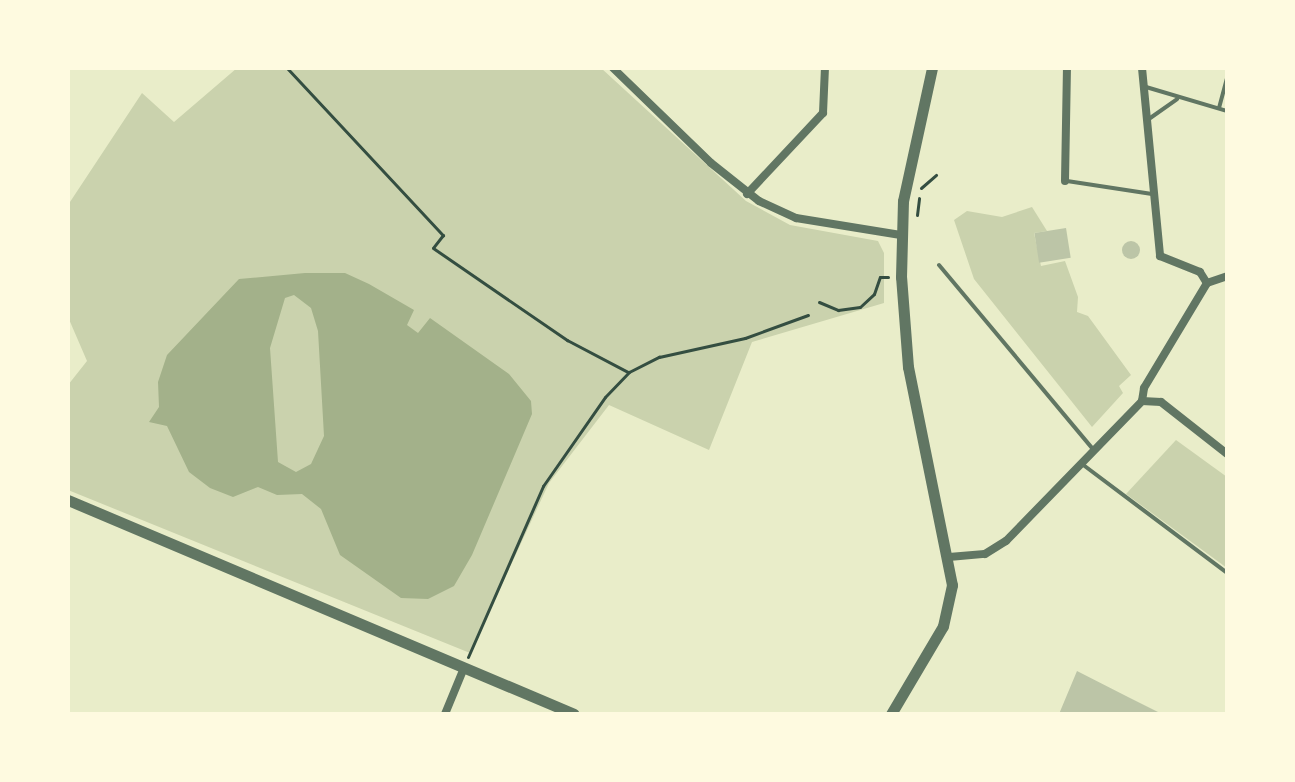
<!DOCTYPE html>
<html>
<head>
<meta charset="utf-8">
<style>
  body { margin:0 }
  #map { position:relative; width:1295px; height:782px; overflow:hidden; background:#e9edc9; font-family:"Nunito Sans",sans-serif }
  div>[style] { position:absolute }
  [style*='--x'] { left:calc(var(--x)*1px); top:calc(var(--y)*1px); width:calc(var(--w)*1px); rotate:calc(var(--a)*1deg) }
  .green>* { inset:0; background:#cad2ad }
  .water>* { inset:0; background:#a3b18a }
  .building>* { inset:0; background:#bcc5a7; transform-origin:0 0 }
  .round { border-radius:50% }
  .path>* { height:3px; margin:-1.5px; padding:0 1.5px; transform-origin:1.5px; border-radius:1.5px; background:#344e41 }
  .service>* { height:4px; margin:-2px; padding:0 2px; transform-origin:2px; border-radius:2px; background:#617663 }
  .minor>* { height:8px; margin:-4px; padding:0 4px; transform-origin:4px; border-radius:4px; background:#617663 }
  .tertiary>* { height:11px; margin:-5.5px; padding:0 5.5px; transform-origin:5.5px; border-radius:5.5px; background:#617663 }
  span { translate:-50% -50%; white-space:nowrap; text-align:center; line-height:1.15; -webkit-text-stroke:7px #fefae0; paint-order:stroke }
  .frame { position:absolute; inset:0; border:70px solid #fefae0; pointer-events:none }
</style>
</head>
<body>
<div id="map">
  <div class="green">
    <i style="clip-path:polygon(237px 68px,601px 68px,746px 201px,790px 225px,878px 241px,884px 253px,884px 303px,752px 342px,709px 450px,609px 405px,549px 483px,470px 653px,68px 490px,68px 385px,87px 361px,68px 317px,68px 205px,142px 93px,174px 122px)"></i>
    <i style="clip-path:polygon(1032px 207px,1047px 231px,1034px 233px,1041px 266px,1065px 261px,1078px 297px,1077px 312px,1088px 316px,1131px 375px,1119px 386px,1123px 393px,1092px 427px,974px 279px,954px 220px,967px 211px,1002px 217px)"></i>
    <i style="clip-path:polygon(1176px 440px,1227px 477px,1227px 568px,1126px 494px)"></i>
  </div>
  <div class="water">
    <i style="clip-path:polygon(evenodd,305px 273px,345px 273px,369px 284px,414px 310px,407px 325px,418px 333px,430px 318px,509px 374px,531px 401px,532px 414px,472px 555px,454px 586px,428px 599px,401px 598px,340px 555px,321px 509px,302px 494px,277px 495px,258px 487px,233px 497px,210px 488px,189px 472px,167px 426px,149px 422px,159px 407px,158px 382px,167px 355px,239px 279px,305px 273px,294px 295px,311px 308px,318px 331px,324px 436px,311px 464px,296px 472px,278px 462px,270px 348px,285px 298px,294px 295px)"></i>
  </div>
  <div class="building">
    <i style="left:1066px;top:228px;width:30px;height:32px;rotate:81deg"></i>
    <i class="round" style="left:1122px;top:241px;width:18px;height:18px"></i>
    <i style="clip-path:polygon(1077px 671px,1128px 697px,1162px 714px,1059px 714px)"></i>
  </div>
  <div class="path">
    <i style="--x:287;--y:68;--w:229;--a:47"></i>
    <i style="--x:443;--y:235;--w:16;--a:128"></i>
    <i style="--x:433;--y:248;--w:163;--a:34.5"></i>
    <i style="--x:567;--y:340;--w:69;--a:27.7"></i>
    <i style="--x:921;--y:188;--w:20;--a:-41"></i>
    <i style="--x:917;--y:215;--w:17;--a:-83"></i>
    <i style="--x:819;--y:302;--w:21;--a:23"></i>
    <i style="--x:838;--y:310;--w:22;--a:-8"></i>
    <i style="--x:860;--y:307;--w:19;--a:-43"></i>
    <i style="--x:874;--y:294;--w:18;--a:-71"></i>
    <i style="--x:880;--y:277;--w:8;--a:0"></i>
    <i style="--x:468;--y:657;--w:187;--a:-66.3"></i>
    <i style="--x:543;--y:486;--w:108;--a:-55.1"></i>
    <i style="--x:605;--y:397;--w:35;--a:-46"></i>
    <i style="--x:629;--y:372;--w:34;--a:-27"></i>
    <i style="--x:659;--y:357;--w:88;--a:-12.5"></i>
    <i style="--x:745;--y:338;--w:67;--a:-20.1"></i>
  </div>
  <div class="service">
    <i style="--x:1146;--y:87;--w:84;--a:16.5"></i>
    <i style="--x:1219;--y:108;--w:30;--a:-75"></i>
    <i style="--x:1146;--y:121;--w:38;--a:-35"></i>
    <i style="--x:1067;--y:181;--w:86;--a:8.7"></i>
    <i style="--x:939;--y:265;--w:240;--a:50.1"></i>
    <i style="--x:1082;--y:464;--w:181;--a:36.9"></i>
  </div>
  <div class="minor">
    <i style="--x:613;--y:68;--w:136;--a:44.1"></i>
    <i style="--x:711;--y:163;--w:61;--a:38.4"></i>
    <i style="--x:759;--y:201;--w:41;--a:24.7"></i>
    <i style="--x:796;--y:218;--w:106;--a:9.2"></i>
    <i style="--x:1142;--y:68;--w:189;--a:84.5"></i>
    <i style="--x:1160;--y:256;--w:43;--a:21.8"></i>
    <i style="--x:1200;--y:272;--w:13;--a:58"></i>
    <i style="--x:1065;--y:181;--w:113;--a:-89"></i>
    <i style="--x:747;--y:194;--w:111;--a:-46.8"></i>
    <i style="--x:823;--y:113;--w:45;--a:-87.5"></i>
    <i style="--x:1142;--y:401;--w:13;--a:-81"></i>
    <i style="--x:1144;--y:388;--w:122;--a:-59"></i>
    <i style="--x:1207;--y:283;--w:21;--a:-19"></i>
    <i style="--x:949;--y:557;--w:36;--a:-5"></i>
    <i style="--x:985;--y:554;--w:25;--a:-32"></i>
    <i style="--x:1006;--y:541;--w:195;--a:-45.8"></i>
    <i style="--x:1142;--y:401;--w:19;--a:3"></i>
    <i style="--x:1161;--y:402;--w:84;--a:38.2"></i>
    <i style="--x:445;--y:714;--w:50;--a:-67.6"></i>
  </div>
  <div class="tertiary">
    <i style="--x:68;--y:500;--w:549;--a:22.92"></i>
    <i style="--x:891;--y:714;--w:102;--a:-59.4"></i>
    <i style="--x:943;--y:626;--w:42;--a:-77.6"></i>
    <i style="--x:952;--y:585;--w:222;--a:-101.4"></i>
    <i style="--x:908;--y:367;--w:90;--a:-94.4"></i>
    <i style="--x:901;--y:277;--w:76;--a:-88.5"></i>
    <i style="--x:903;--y:201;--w:136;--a:-77.7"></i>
  </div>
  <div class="frame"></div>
</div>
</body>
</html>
